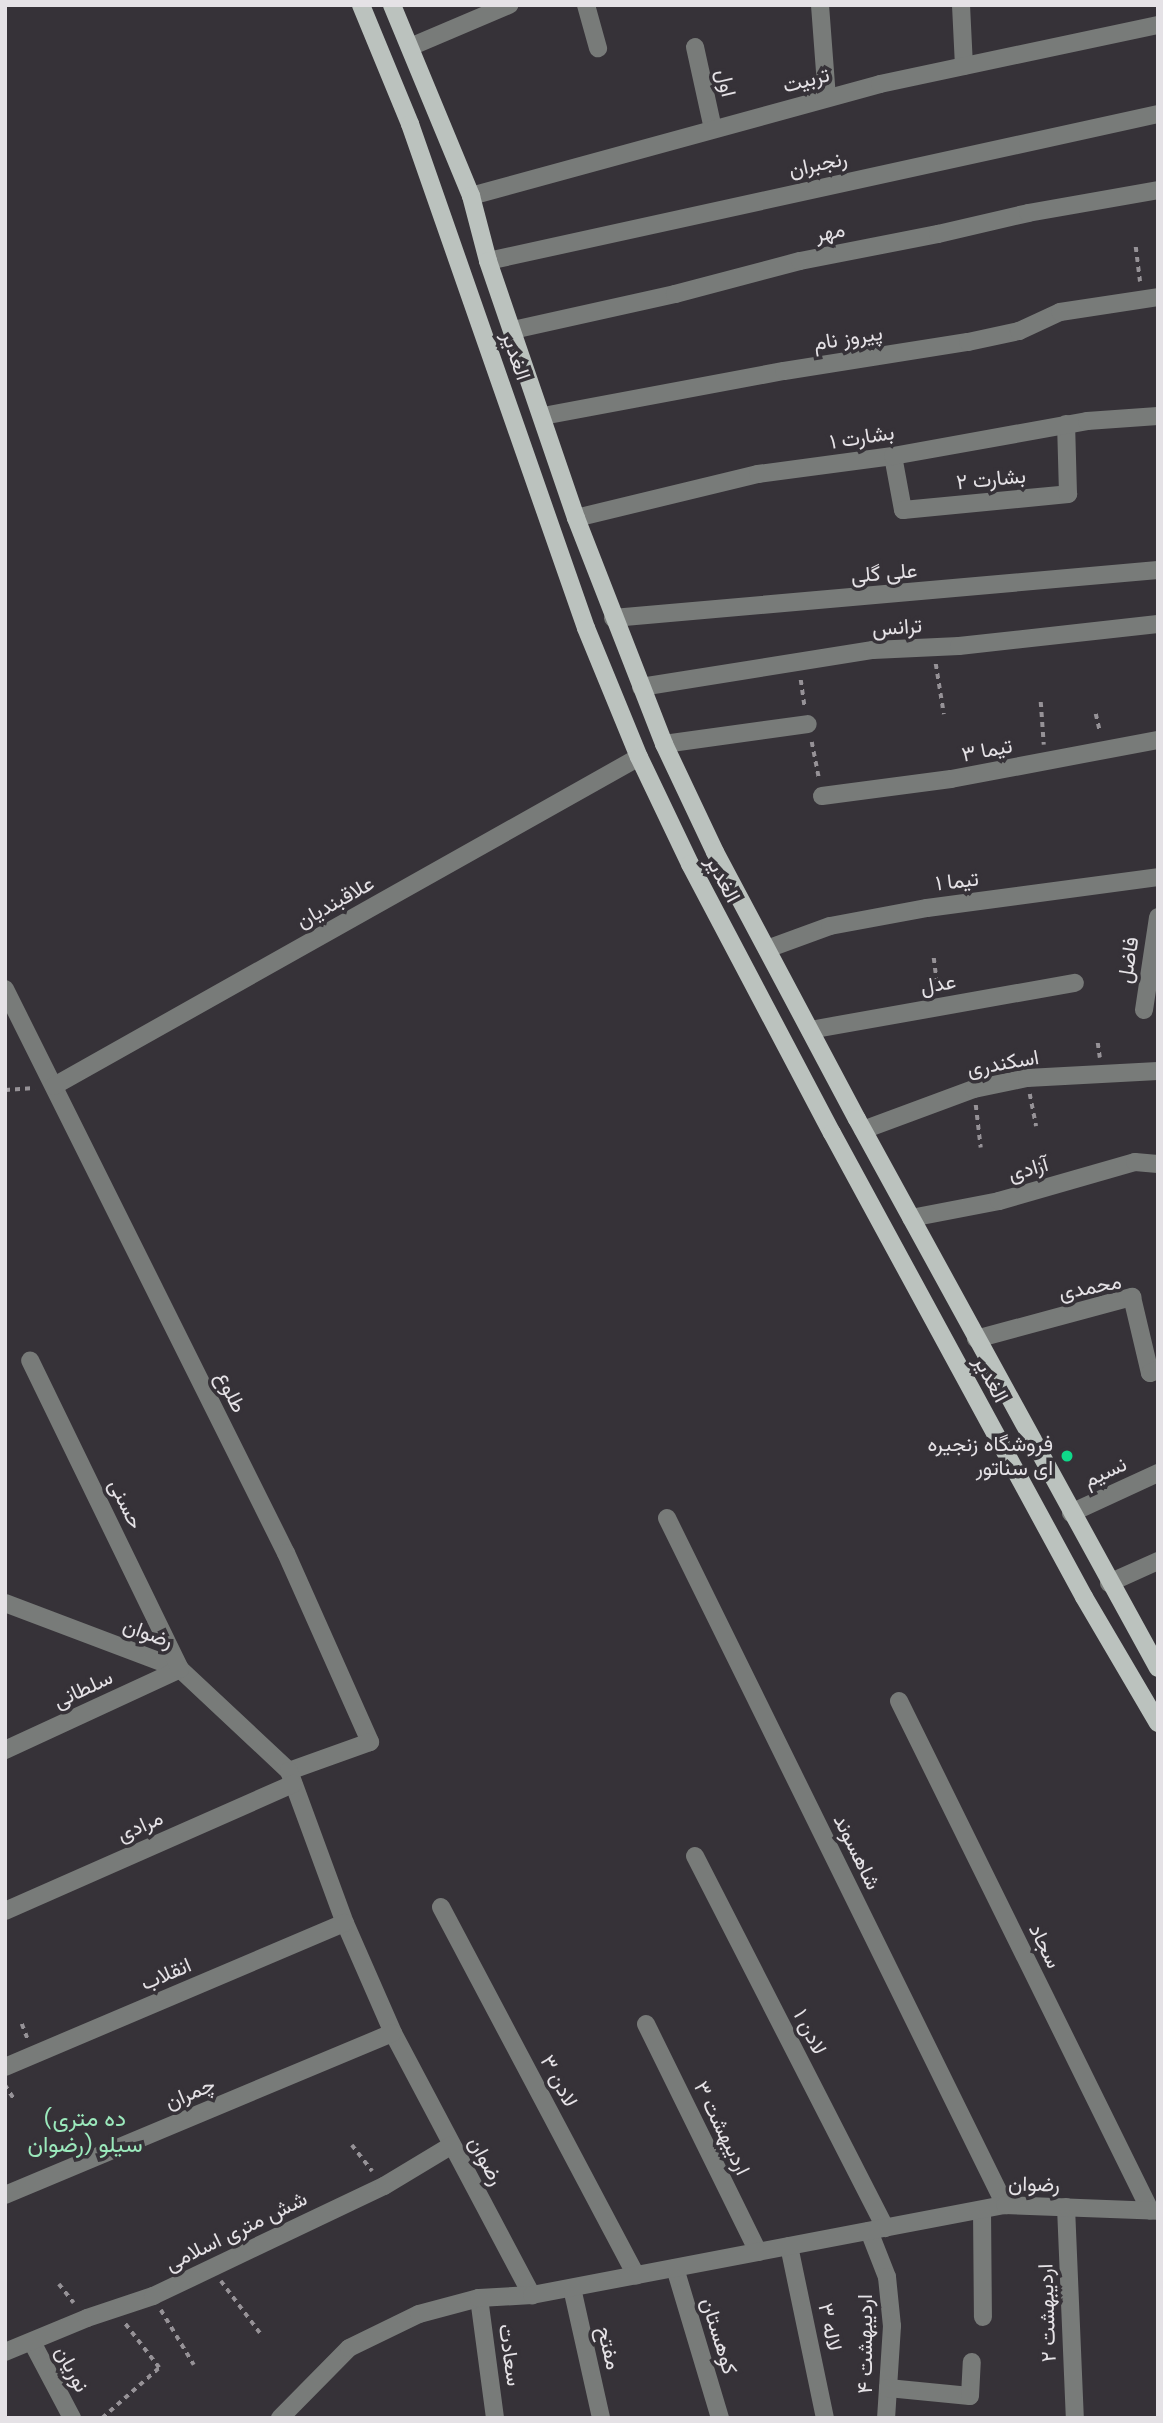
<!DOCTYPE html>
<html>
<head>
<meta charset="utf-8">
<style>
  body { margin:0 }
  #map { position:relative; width:1163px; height:2423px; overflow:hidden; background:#363238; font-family:"DM Sans",Vazirmatn,sans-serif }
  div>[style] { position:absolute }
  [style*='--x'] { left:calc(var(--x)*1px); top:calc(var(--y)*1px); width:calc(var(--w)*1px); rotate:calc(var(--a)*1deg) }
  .path>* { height:3.5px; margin-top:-1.75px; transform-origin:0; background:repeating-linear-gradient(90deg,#969297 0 5px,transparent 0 10px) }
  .minor>* { height:18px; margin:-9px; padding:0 9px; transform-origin:9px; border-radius:9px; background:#787b79 }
  .major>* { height:18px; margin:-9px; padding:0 9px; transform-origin:9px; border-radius:9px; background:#bbc2be }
  .dots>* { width:19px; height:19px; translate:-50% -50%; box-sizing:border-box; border:4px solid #363238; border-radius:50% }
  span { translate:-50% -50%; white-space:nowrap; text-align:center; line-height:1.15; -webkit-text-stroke:7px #363238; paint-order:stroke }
  .street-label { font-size:21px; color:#e5e2e6 }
  .poi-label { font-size:21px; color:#e5e2e6 }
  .right { translate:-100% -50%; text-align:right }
  .neighbourhood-label { font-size:23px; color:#9be9bc }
  .frame { position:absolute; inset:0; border:7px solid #e5e2e6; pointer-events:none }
</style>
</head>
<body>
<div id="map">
  <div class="path">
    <i style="--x:1136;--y:247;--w:35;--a:83"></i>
    <i style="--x:936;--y:664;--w:51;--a:80.9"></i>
    <i style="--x:801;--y:680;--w:27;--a:82"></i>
    <i style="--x:1041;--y:702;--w:43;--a:86"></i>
    <i style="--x:1096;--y:714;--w:18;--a:77"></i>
    <i style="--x:812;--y:742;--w:38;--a:79"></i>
    <i style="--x:934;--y:958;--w:33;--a:83"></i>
    <i style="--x:1098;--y:1043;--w:15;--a:82"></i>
    <i style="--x:5;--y:1090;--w:30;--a:-4"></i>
    <i style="--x:1030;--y:1094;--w:33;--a:79"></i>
    <i style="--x:976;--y:1105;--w:43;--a:83.4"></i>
    <i style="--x:22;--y:2024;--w:17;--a:69"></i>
    <i style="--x:5;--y:2085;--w:17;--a:57"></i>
    <i style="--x:352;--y:2145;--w:33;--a:52"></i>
    <i style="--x:221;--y:2281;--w:65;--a:53.1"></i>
    <i style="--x:59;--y:2284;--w:24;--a:52"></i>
    <i style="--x:161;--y:2310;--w:64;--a:59"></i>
    <i style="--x:102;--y:2418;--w:76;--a:-41.3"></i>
    <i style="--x:159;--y:2368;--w:56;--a:-127.7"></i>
  </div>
  <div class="minor">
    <i style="--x:586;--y:5;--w:45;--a:74.4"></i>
    <i style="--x:820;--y:5;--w:93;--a:85.7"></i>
    <i style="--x:961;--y:5;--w:61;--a:87.2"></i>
    <i style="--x:410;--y:47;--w:108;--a:-23"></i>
    <i style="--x:695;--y:47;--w:84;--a:77.6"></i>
    <i style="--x:471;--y:196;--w:424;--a:-15.3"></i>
    <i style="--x:880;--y:84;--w:284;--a:-12"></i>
    <i style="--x:488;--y:261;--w:686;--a:-12.37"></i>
    <i style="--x:513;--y:330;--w:166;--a:-12.5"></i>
    <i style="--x:675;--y:294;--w:129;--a:-14.8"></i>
    <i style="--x:800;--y:261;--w:141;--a:-11.1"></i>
    <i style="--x:938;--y:234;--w:92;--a:-13.1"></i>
    <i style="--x:1028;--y:213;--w:132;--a:-10"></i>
    <i style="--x:543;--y:416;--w:245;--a:-10.6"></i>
    <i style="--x:784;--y:371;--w:186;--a:-9"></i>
    <i style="--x:968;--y:342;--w:52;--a:-12.2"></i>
    <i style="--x:1019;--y:331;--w:45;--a:-24.9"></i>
    <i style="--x:1060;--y:312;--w:99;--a:-8.7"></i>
    <i style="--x:893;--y:456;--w:55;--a:79.5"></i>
    <i style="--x:903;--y:510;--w:166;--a:-5.5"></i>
    <i style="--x:1068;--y:494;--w:70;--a:-91.6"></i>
    <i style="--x:576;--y:518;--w:187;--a:-13.6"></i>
    <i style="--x:758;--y:474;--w:136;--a:-7.6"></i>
    <i style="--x:893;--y:456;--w:197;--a:-10.2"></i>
    <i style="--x:1087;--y:421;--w:71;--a:-4"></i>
    <i style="--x:613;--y:618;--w:547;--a:-5.03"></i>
    <i style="--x:641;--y:687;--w:235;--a:-9.1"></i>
    <i style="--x:873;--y:650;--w:86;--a:-2.7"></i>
    <i style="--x:959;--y:646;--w:200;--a:-6.3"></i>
    <i style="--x:664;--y:744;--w:145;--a:-7.9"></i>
    <i style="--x:822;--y:796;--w:130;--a:-7.5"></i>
    <i style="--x:951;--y:779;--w:211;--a:-10.7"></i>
    <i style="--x:767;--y:949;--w:67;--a:-20.1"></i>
    <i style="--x:830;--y:926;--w:99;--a:-10.5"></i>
    <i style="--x:927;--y:908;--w:233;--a:-7.6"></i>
    <i style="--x:5;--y:989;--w:630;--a:63.52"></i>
    <i style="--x:286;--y:1553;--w:207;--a:66"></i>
    <i style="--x:370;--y:1742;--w:86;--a:160.3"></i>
    <i style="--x:1144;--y:1010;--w:94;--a:-81.4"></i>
    <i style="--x:810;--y:1030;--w:269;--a:-10.1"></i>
    <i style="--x:54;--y:1086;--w:671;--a:-29.35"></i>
    <i style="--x:863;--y:1130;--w:118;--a:-20.3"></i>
    <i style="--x:974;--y:1089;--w:54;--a:-11.7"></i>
    <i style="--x:1027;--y:1078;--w:131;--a:-3.1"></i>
    <i style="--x:911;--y:1218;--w:90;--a:-10.9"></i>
    <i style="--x:999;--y:1201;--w:141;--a:-16"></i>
    <i style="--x:1135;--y:1162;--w:23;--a:5"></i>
    <i style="--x:976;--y:1339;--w:162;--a:-15.1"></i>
    <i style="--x:1132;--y:1297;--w:78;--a:76.7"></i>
    <i style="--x:1150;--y:1373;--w:9;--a:-21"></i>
    <i style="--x:1071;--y:1513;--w:96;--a:-24.7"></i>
    <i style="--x:667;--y:1518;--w:766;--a:63.8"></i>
    <i style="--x:1109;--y:1583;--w:54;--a:-24.2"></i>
    <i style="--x:5;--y:1603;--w:187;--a:20.7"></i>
    <i style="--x:180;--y:1669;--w:149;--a:43.1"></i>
    <i style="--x:289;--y:1771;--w:162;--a:69.8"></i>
    <i style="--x:345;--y:1923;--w:120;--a:66.4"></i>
    <i style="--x:393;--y:2033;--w:297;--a:62.1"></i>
    <i style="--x:899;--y:1701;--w:568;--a:63.75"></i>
    <i style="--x:5;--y:1750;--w:193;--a:-24.8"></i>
    <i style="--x:180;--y:1669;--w:343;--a:-115.9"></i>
    <i style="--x:695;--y:1856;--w:418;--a:62.9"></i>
    <i style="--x:441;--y:1907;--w:417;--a:62.1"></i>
    <i style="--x:5;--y:1911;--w:315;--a:-23.8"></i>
    <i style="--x:646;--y:2024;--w:254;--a:63.8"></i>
    <i style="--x:5;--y:2067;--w:369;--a:-23"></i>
    <i style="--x:5;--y:2195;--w:420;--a:-22.7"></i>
    <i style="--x:1066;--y:2207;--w:211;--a:87.6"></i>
    <i style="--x:982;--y:2210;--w:107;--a:89.5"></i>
    <i style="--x:869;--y:2231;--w:49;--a:68.6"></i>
    <i style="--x:887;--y:2277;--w:49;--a:84.2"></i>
    <i style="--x:892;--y:2326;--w:92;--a:93.7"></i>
    <i style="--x:789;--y:2246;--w:176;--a:78.2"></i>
    <i style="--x:675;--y:2268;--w:157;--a:73.3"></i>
    <i style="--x:572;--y:2288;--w:133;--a:77.4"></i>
    <i style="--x:479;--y:2298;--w:121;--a:82.4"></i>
    <i style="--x:32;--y:2342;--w:86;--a:62.2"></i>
    <i style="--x:5;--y:2352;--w:89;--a:-22.5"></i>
    <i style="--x:87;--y:2318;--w:70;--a:-18.4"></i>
    <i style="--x:153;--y:2296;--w:256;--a:-25.5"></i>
    <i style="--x:384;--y:2186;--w:79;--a:-31.1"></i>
    <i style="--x:888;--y:2388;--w:82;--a:5.6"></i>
    <i style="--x:970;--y:2396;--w:34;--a:-87"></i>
    <i style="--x:280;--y:2418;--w:98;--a:-45.4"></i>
    <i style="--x:349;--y:2348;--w:78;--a:-25.9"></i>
    <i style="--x:419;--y:2314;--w:62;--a:-14.9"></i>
    <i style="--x:479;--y:2298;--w:53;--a:-3.2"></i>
    <i style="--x:532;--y:2295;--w:481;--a:-10.8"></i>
    <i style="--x:1005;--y:2205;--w:153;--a:2.2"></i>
  </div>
  <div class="major">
    <i style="--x:361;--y:5;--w:129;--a:67.6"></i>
    <i style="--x:410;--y:124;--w:534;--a:70.75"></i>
    <i style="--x:586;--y:628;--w:139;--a:67.7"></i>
    <i style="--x:639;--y:757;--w:119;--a:64.5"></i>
    <i style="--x:690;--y:864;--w:304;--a:62.2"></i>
    <i style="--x:832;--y:1133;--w:528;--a:61.49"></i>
    <i style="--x:1084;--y:1597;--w:146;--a:59.6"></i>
    <i style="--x:392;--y:5;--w:207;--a:67.5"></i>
    <i style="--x:471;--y:196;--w:67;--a:75.3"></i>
    <i style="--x:488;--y:261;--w:272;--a:71.1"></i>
    <i style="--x:576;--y:518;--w:243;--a:68.7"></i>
    <i style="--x:664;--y:744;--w:119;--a:64.7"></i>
    <i style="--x:715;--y:852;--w:302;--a:62"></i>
    <i style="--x:857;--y:1119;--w:626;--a:61.27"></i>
  </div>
  <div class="dots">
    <i style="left:1067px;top:1456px;background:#0fd98a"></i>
  </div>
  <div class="street-label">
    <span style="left:806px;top:80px;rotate:-15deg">تربیت</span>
    <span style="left:726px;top:83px;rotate:77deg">اول</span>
    <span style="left:818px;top:164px;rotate:-12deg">رنجبران</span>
    <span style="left:830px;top:232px;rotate:-11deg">مهر</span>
    <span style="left:848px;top:338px;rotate:-9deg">پیروز نام</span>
    <span style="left:516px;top:356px;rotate:71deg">الغدیر</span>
    <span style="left:862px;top:437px;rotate:-9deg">بشارت ۱</span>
    <span style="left:991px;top:479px;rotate:-6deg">بشارت ۲</span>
    <span style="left:884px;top:573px;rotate:-5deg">علی گلی</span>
    <span style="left:897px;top:627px;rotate:-4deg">ترانس</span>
    <span style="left:987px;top:750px;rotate:-11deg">تیما ۳</span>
    <span style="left:723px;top:879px;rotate:62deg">الغدیر</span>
    <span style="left:957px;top:881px;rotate:-7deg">تیما ۱</span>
    <span style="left:335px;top:902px;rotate:-29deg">علاقبندیان</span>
    <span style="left:1128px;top:960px;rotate:-81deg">فاضل</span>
    <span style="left:938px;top:984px;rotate:-10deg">عدل</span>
    <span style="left:1003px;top:1063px;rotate:-10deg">اسکندری</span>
    <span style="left:1028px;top:1169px;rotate:-16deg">آزادی</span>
    <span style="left:1090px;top:1287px;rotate:-11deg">محمدی</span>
    <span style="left:991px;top:1379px;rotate:62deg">الغدیر</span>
    <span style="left:231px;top:1392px;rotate:64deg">طلوع</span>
    <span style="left:1105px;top:1472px;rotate:-25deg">نسیم</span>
    <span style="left:126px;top:1504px;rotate:64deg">حسنی</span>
    <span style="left:148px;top:1633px;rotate:20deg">رضوان</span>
    <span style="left:83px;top:1689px;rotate:-25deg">سلطانی</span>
    <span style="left:140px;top:1826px;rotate:-24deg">مرادی</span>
    <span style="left:857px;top:1852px;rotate:64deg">شاهسوند</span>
    <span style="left:1045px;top:1946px;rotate:64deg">سجاد</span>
    <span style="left:166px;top:1974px;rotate:-23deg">انقلاب</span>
    <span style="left:810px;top:2032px;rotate:63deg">لادن ۱</span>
    <span style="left:559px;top:2081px;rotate:62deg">لادن ۳</span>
    <span style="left:190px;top:2093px;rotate:-23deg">چمران</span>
    <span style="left:722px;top:2128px;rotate:64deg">اردیبهشت ۳</span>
    <span style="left:486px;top:2161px;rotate:62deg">رضوان</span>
    <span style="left:1034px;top:2184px;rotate:1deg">رضوان</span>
    <span style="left:236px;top:2231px;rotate:-26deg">شش متری اسلامی</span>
    <span style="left:1047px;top:2313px;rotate:-92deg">اردیبهشت ۲</span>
    <span style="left:830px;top:2327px;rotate:78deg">لاله ۳</span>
    <span style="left:719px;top:2336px;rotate:73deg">کوهستان</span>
    <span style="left:865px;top:2344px;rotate:-90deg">اردیبهشت ۴</span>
    <span style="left:609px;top:2348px;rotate:77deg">مفتح</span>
    <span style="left:510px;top:2355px;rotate:82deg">سعادت</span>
    <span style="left:72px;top:2369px;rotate:62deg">نوریان</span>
  </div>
  <div class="poi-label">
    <span class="right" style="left:1053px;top:1456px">فروشگاه زنجیره<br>ای سناتور</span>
  </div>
  <div class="neighbourhood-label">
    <span style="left:85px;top:2131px">(ده متری<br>سیلو (رضوان</span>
  </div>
  <div class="frame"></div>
</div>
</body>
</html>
